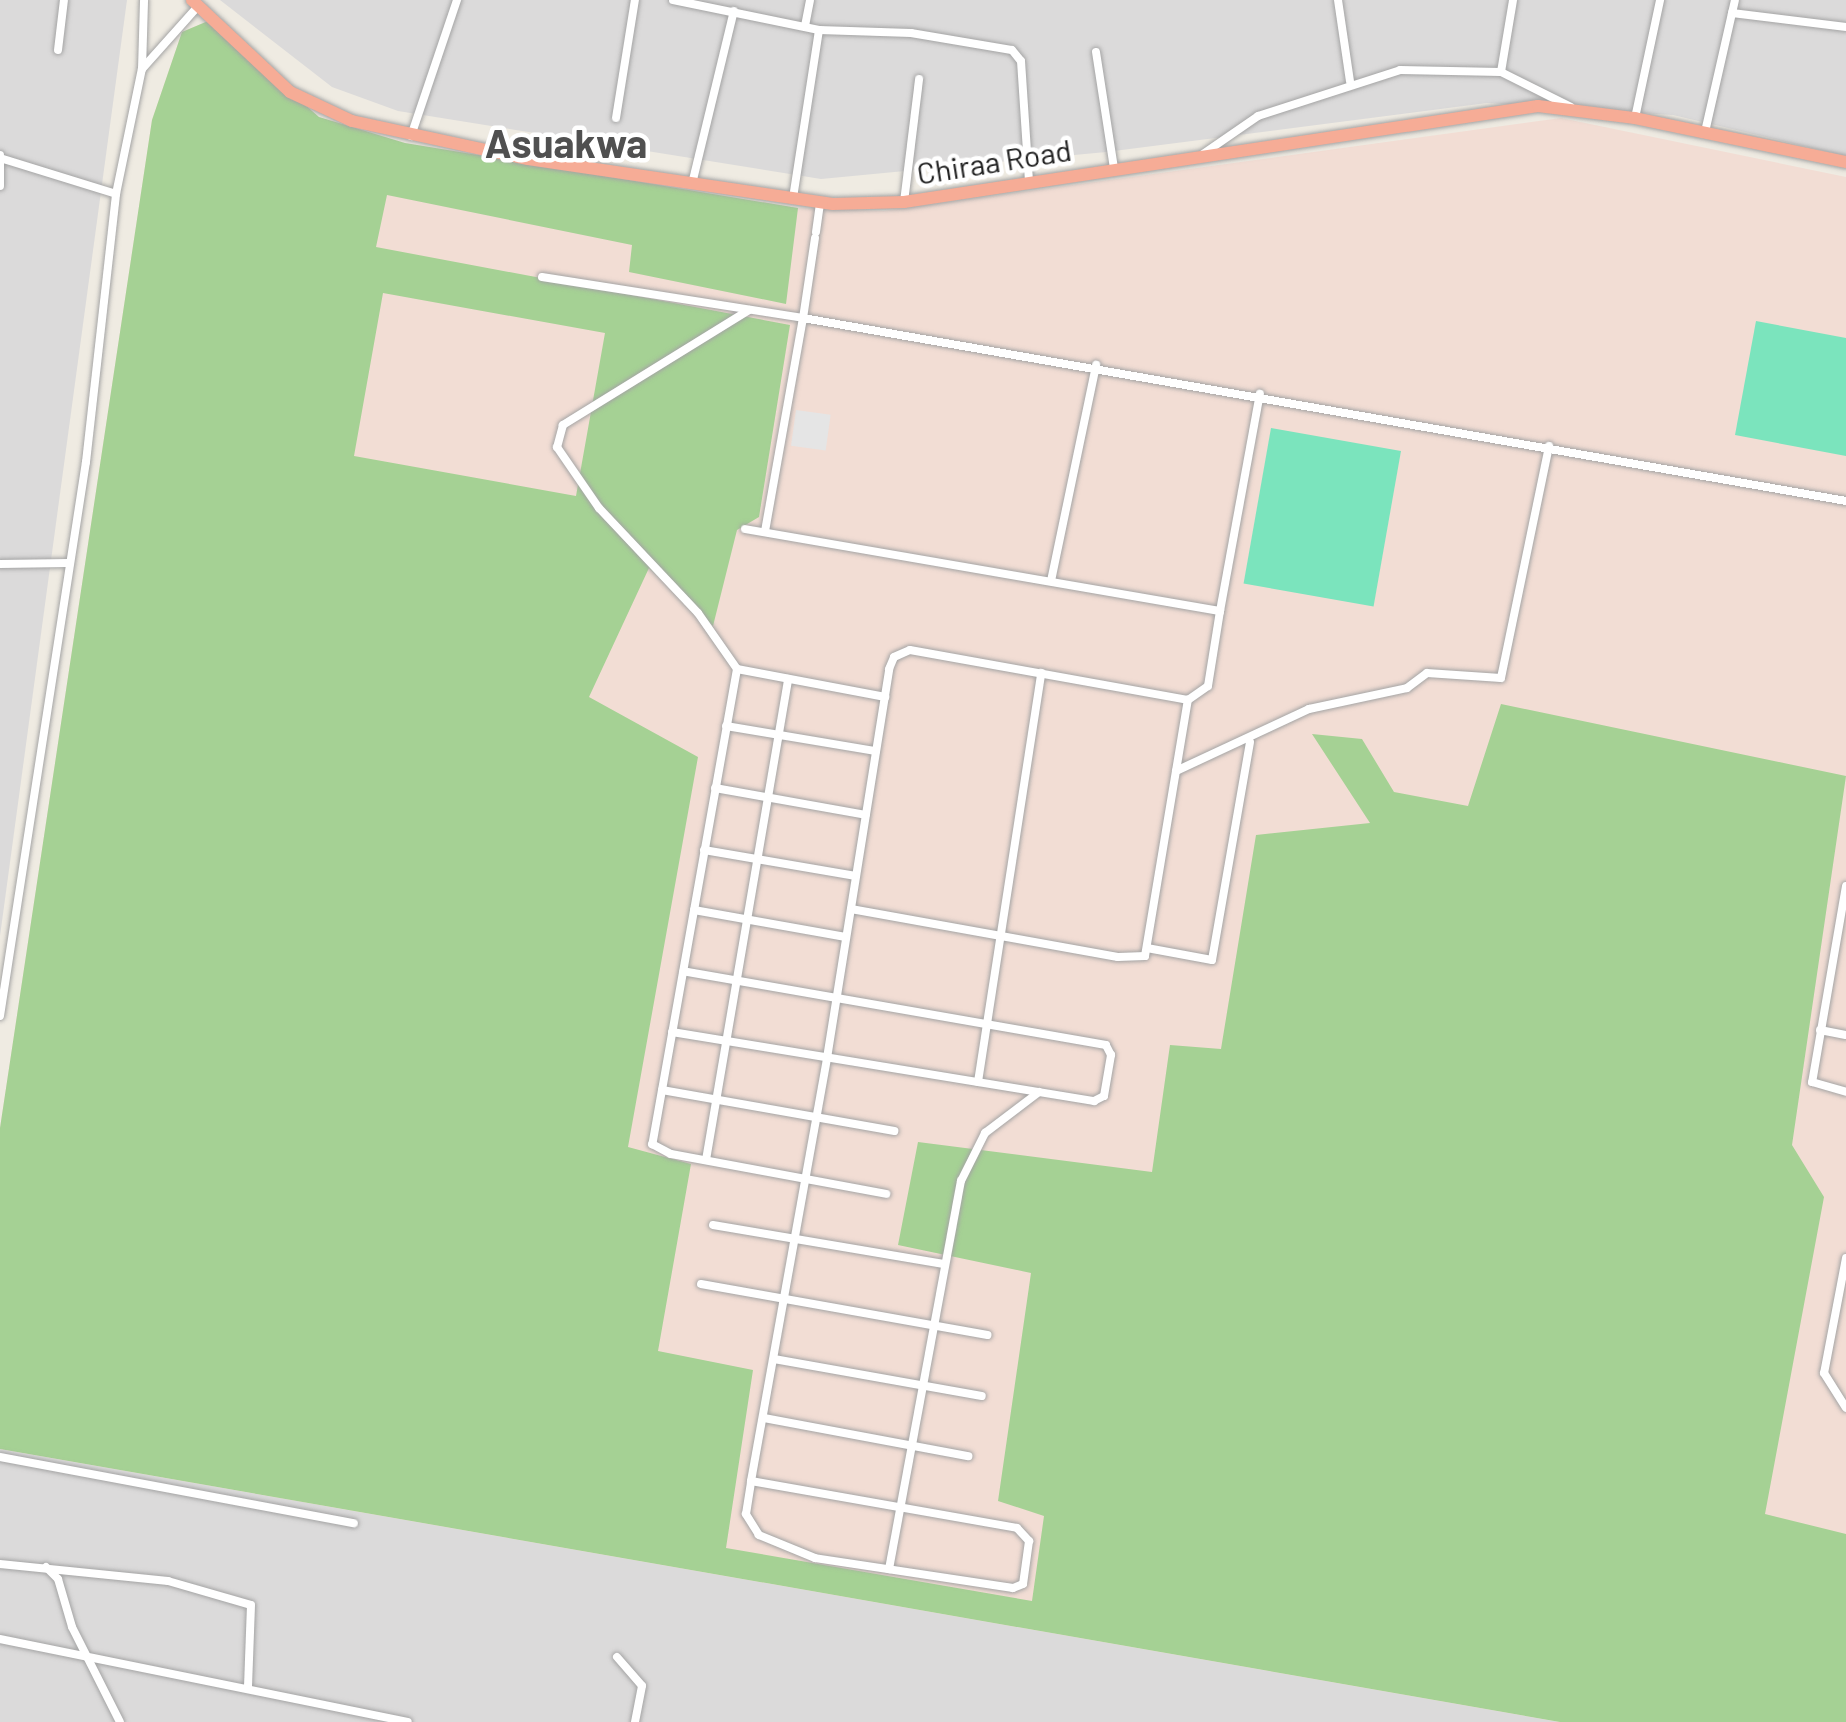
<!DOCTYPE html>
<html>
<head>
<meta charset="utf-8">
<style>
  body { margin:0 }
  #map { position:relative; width:1846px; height:1722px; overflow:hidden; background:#efebe2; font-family:Barlow,sans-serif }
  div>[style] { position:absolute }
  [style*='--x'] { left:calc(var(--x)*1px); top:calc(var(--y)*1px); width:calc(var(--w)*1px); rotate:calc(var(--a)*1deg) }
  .residential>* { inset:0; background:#dbdada }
  .military>* { inset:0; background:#f2ddd4 }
  .forest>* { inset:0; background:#a5d194 }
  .pitch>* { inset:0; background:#7be4bd; transform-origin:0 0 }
  .parking>* { inset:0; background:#e5e5e5; transform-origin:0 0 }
  .roads { filter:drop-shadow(0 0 2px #a4a4a4) drop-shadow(0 0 2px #a4a4a4) }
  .minor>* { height:8px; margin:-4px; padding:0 4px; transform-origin:4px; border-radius:4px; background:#fff }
  .trunk>* { height:12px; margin:-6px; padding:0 6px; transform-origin:6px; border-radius:6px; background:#f6ac96 }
  span { translate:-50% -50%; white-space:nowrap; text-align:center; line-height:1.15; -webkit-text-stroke:9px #fff; paint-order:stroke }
  .street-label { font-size:30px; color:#1d1d1d }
  .district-label { font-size:40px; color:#505050; font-weight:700 }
</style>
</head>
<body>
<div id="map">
  <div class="residential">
    <i style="clip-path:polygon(0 0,127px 0,0 936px)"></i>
    <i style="clip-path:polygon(220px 0,1846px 0,1846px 156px,1673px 115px,1487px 103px,1106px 152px,821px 179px,398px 111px,332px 87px)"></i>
    <i style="clip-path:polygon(0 1449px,1560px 1722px,0 1722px)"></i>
  </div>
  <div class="military">
    <i style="clip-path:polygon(208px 21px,319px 117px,405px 143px,798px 208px,884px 211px,1561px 118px,1846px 177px,1846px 1722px,1560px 1722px,0 1449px,0 1128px,152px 120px,182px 32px)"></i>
  </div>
  <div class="forest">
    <i style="clip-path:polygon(evenodd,208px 21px,319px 117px,405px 143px,798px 208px,786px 304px,629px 272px,632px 245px,387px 195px,376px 247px,790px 325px,759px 517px,737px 530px,713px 626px,649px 568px,589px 697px,698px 757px,628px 1147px,691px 1164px,658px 1351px,753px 1370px,726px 1548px,1032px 1601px,1044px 1516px,998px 1501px,1031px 1273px,898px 1245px,918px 1142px,1152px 1172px,1170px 1045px,1221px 1049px,1256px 835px,1370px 823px,1312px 734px,1362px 739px,1394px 792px,1468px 806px,1501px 704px,1846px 776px,1792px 1145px,1824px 1197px,1765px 1514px,1846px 1534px,1846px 1722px,1560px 1722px,0 1449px,0 1128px,152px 120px,182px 32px,208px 21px,383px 293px,605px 333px,576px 496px,354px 456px,383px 293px)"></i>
  </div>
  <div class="pitch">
    <i style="clip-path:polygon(1756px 321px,1846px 338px,1846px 456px,1735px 435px)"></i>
    <i style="left:1271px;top:428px;width:132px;height:158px;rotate:10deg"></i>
  </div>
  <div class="parking">
    <i style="left:796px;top:410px;width:35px;height:36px;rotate:8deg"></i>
  </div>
  <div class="roads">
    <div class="minor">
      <i style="--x:673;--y:0;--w:149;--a:11.6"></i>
      <i style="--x:819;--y:30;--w:92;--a:1.9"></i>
      <i style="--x:911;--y:33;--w:102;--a:9.6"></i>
      <i style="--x:1012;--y:50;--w:14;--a:51"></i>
      <i style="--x:1021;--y:61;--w:120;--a:86.2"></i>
      <i style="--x:1338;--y:0;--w:82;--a:81.6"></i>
      <i style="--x:1732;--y:13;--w:115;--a:7"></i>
      <i style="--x:805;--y:26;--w:26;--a:-79"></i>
      <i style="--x:58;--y:50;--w:50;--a:-83.2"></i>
      <i style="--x:1096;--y:52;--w:117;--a:81.2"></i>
      <i style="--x:142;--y:69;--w:86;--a:-48.3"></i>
      <i style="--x:1501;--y:72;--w:73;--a:-80.5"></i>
      <i style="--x:616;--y:118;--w:120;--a:-80.9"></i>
      <i style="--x:1635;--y:118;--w:121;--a:-78"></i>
      <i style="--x:1705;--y:132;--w:135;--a:-77.2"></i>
      <i style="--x:411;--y:136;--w:144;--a:-71.3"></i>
      <i style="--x:1203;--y:154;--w:67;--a:-34.6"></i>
      <i style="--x:1258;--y:116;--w:149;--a:-17.9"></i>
      <i style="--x:1400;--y:70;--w:101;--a:1.1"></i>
      <i style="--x:1501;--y:72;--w:78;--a:26.6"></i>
      <i style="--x:0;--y:155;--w:31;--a:90"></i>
      <i style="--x:0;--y:158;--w:121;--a:17.2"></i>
      <i style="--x:692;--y:184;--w:178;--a:-76.4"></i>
      <i style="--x:793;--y:198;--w:170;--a:-81.2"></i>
      <i style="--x:904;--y:202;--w:124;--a:-83"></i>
      <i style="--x:816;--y:232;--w:29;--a:-82"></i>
      <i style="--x:815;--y:238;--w:81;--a:98.5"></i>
      <i style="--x:803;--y:318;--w:1059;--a:9.95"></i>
      <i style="--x:542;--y:277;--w:264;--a:8.9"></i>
      <i style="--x:803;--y:318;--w:217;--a:100.1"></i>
      <i style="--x:749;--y:310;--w:219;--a:148.3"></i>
      <i style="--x:563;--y:425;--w:23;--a:105"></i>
      <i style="--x:557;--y:447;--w:74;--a:55.5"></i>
      <i style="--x:599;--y:508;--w:144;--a:46.7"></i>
      <i style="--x:698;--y:613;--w:68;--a:55.1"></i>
      <i style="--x:737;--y:669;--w:483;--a:100.1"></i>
      <i style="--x:652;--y:1144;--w:21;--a:28"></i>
      <i style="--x:671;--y:1154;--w:219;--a:10.5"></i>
      <i style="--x:745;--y:529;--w:482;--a:9.8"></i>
      <i style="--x:1220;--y:611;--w:221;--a:-79.6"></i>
      <i style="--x:0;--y:564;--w:68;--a:-0.8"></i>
      <i style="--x:1051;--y:581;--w:221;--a:-78.2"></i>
      <i style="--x:737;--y:669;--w:151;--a:10.7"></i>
      <i style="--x:726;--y:726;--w:152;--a:9.5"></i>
      <i style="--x:1176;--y:771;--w:147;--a:-25"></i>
      <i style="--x:1309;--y:709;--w:100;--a:-12.1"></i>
      <i style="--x:1407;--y:688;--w:25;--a:-37"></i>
      <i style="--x:1427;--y:673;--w:74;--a:3.9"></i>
      <i style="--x:1501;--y:678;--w:237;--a:-78.3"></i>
      <i style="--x:715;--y:788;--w:153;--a:10.1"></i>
      <i style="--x:704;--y:850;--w:154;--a:9.7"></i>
      <i style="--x:1846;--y:886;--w:199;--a:99.8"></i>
      <i style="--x:1812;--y:1082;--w:35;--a:16"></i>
      <i style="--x:851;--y:909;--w:271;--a:10.2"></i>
      <i style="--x:1118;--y:957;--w:27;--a:-2"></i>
      <i style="--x:1145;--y:956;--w:260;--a:-80.5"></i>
      <i style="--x:694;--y:910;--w:154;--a:10.1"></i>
      <i style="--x:1147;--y:948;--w:66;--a:10.5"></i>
      <i style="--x:1212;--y:960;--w:221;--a:-80.1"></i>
      <i style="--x:0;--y:1016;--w:561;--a:-81.18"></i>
      <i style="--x:86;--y:462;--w:270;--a:-83.6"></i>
      <i style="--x:116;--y:194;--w:128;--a:-78.3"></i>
      <i style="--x:142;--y:69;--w:69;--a:-88.3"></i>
      <i style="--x:1820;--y:1030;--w:26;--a:11"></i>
      <i style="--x:672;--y:1032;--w:428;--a:9.3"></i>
      <i style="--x:1094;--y:1101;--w:11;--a:-27"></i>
      <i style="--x:1104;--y:1096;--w:42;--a:-80.3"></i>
      <i style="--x:1111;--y:1055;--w:11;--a:-117"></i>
      <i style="--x:1106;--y:1045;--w:429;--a:-170.1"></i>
      <i style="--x:978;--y:1082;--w:414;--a:-81.2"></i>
      <i style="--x:662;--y:1090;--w:236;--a:10"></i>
      <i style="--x:706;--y:1160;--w:488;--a:-80.3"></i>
      <i style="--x:713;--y:1225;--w:234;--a:9.6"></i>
      <i style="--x:1846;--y:1258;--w:117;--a:100.8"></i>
      <i style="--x:1824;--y:1373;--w:41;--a:57.8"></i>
      <i style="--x:701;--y:1284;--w:291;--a:10.1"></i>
      <i style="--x:774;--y:1359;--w:211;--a:10.1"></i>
      <i style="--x:764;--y:1418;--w:208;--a:10.6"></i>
      <i style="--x:0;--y:1457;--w:360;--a:10.6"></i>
      <i style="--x:751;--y:1481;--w:270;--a:10"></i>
      <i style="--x:1017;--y:1528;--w:18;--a:47"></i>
      <i style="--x:1029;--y:1541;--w:43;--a:97.9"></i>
      <i style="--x:1023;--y:1584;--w:11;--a:158"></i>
      <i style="--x:1013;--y:1588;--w:200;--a:-171.4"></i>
      <i style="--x:815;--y:1558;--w:61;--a:-157.7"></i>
      <i style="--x:759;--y:1535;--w:25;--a:-122"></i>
      <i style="--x:746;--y:1514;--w:33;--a:-81"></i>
      <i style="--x:751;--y:1481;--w:430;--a:-79.8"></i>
      <i style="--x:827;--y:1058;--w:394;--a:-80.9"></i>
      <i style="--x:889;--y:669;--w:13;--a:-67"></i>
      <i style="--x:894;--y:657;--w:17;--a:-24"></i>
      <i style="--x:910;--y:650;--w:282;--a:10.2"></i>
      <i style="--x:1188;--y:700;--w:24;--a:-35"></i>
      <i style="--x:1208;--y:686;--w:76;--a:-80.9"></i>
      <i style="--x:0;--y:1564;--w:169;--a:5.8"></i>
      <i style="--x:168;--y:1581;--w:86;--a:16.1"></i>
      <i style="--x:251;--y:1605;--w:83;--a:92.1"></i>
      <i style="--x:46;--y:1567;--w:17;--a:45"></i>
      <i style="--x:58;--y:1579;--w:50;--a:73.7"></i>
      <i style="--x:72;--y:1627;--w:106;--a:63.2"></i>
      <i style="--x:889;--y:1569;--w:395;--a:-79.5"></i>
      <i style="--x:961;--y:1181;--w:54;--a:-63.4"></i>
      <i style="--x:985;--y:1133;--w:68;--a:-37.2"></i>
      <i style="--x:0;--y:1639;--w:416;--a:11.5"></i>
      <i style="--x:617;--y:1657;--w:38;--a:49"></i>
      <i style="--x:642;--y:1686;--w:37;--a:101"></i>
    </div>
    <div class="trunk">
      <i style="--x:192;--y:0;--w:134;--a:43.2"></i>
      <i style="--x:290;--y:92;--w:68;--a:25.1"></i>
      <i style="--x:352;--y:121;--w:180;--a:12.2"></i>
      <i style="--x:528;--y:159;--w:308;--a:8.4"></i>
      <i style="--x:833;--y:204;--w:71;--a:-1.6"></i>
      <i style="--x:904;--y:202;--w:641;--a:-8.61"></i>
      <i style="--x:1538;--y:106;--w:98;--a:7.1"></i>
      <i style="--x:1635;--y:118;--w:216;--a:11.8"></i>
    </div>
  </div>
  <div class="street-label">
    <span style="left:994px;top:161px;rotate:-9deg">Chiraa Road</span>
  </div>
  <div class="district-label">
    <span style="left:566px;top:142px">Asuakwa</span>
  </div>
</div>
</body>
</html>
